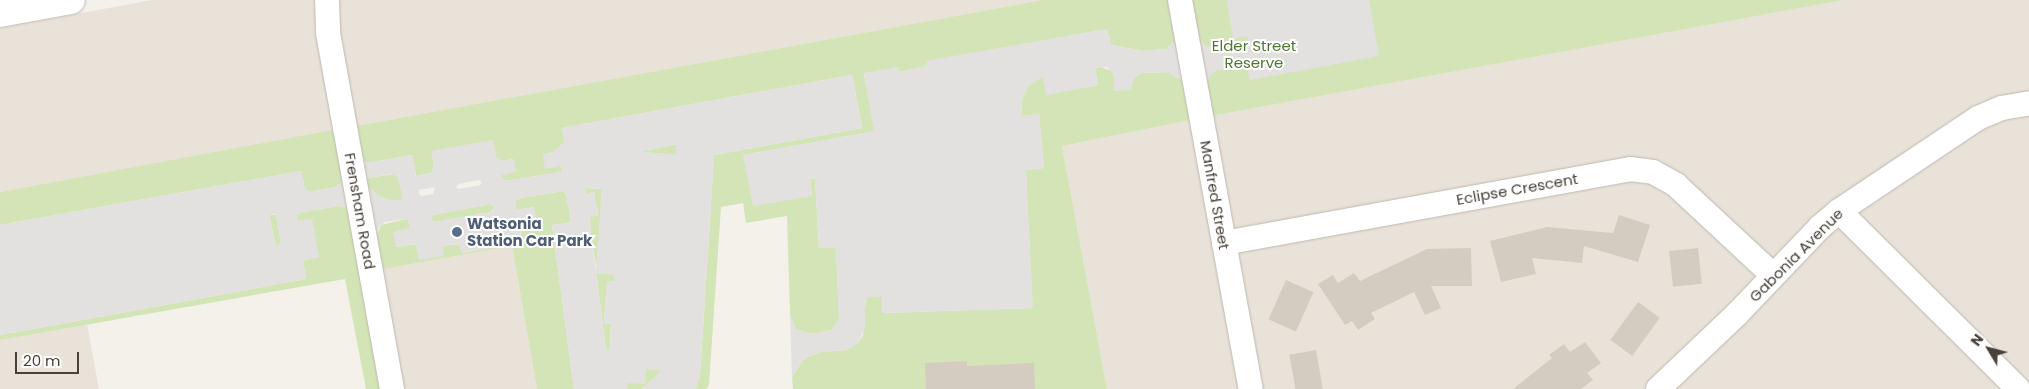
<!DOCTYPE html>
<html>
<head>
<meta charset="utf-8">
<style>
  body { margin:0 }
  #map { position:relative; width:2029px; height:389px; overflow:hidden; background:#f4f1eb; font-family:Poppins,sans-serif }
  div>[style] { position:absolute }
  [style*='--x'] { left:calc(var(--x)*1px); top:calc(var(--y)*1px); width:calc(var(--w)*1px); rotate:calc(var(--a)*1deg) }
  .residential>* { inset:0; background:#e8e2d9 }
  .green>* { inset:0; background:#d3e5b7 }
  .parking>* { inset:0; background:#e3e1df }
  .building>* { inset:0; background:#d5ccc1; transform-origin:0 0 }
  .roads { filter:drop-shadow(0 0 1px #bfb8ae) drop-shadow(0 0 1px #bfb8ae) }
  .minor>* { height:24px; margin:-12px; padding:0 12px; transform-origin:12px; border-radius:12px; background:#fff }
  .tertiary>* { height:28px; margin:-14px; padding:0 14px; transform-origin:14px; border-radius:14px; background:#fff }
  .dots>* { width:14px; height:14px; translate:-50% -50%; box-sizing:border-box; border:2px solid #fff; border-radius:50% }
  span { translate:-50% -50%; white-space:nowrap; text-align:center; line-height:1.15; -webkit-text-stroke:4px #fff; paint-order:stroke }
  .park-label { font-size:15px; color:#4f7630 }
  .street-label { font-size:15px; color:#484139 }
  .service-label { font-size:15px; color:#4e5e75; font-weight:700 }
  .left { translate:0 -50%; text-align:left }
  .north { position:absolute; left:1964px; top:324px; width:50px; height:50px; -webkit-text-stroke:4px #fff; paint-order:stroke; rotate:307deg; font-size:14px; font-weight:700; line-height:20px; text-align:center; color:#484139 }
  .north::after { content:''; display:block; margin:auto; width:18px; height:22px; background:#484139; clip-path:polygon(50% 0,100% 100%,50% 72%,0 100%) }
  .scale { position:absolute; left:15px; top:352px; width:64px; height:22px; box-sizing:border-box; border:2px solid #484139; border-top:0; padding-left:6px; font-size:15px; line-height:18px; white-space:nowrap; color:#484139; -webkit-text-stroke:4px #fff; paint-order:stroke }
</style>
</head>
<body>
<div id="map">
  <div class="residential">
    <i style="clip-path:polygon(152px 0,1042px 0,0 192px,0 28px)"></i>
    <i style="clip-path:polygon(1844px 0,2029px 0,2029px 389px,1107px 389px,1062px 146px,1211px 116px)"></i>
    <i style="clip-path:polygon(512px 246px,537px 389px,404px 389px,383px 269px)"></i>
    <i style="clip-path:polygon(87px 324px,99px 389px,0 389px,0 340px)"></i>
  </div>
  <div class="green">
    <i style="clip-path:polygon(1042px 0,1169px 0,1178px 40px,1165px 49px,1143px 51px,1111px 45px,1107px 29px,926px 62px,927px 66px,899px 72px,898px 67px,864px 74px,875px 131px,744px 155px,812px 196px,810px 179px,815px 178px,819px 248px,836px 248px,839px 319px,832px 330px,811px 334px,796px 329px,793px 323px,790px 314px,787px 216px,746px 223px,743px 203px,721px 207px,709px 385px,706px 389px,695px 389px,700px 375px,714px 155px,862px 128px,852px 75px,562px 128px,565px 142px,554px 152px,544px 154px,561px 166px,561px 172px,506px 181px,502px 178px,501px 175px,513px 159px,502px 161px,495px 157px,432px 151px,434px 168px,431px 173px,416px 176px,412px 155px,373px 162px,363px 162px,357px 126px)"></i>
    <i style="clip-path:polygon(1190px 0,1844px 0,1211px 116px)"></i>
    <i style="clip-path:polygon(1101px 67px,1112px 71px,1116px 79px,1115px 84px,1130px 90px,1134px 78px,1141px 73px,1169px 72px,1175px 77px,1184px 78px,1191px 120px,1062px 146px,1107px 389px,793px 389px,792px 377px,802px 361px,808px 357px,820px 352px,847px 350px,859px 342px,863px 335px,866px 297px,882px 296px,883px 313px,1032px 308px,1026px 170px,1044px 168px,1039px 115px,1022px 116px,1022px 99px,1028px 86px,1039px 78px,1043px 77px,1047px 94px,1098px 85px,1095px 68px)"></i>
    <i style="clip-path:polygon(333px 130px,343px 182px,335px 187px,310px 192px,305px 189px,301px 171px,0 225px,0 192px)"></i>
    <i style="clip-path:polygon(677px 144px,676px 155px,642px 152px,643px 151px)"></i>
    <i style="clip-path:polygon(395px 174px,398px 177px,403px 197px,401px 200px,389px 200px,379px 196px,367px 186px,366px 178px)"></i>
    <i style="clip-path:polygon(586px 188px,602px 189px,597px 271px,591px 237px,590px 217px,598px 215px,594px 192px,586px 194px)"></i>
    <i style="clip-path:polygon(563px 191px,566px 194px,571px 220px,569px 223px,552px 225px,574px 389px,537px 389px,512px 246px,383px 269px,376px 237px,381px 225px,406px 219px,409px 221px,410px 228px,397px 247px,414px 244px,417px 246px,419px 260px,442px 246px,460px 244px,462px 253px,522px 242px,519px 225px,534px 207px,516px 210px,515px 201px,520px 198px)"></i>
    <i style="clip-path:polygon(490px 204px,495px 207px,491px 212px,435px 222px,430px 219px,433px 215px)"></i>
    <i style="clip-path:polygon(338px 206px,347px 207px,381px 389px,366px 389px,345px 279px,0 340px,0 335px,306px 279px,303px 260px,319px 257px,297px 221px,296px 215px,298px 213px)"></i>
    <i style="clip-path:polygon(269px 214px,276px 215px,281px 243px,279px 246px,276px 247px)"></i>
    <i style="clip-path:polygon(596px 273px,614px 274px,614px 282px,607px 282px,604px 323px,611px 324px,610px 350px,606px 349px)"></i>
    <i style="clip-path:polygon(646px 369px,662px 369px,662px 371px,642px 389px,627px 389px,627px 383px)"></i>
  </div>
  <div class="parking">
    <i style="clip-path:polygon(1227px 0,1369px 0,1379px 56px,1250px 80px,1246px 63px,1215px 71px,1210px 76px,1206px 88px,1196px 34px,1205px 45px,1218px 49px,1243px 45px,1248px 39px,1247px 36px,1233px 39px)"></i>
    <i style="clip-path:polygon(1107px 29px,1111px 45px,1143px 51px,1165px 49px,1178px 40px,1184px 78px,1175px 77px,1169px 72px,1141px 73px,1134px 78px,1130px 90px,1113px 91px,1115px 75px,1107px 67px,1101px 67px,1095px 68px,1098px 85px,1046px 95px,1043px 77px,1028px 86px,1022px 99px,1022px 116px,1039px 114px,1044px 168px,1026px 170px,1033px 308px,882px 313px,882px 296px,869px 297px,865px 300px,865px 327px,859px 342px,847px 350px,820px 352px,808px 357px,802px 361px,792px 377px,790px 314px,796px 329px,811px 334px,832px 330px,839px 319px,836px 248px,819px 248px,815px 178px,810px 179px,812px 196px,753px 206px,743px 155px,874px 131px,864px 73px,898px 67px,899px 72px,927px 66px,926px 61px)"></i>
    <i style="clip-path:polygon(evenodd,852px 75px,862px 128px,714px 155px,700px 375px,695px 389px,642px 389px,662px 371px,646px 369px,645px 384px,628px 383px,627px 389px,574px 389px,552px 225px,569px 223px,571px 220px,566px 194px,563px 191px,520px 198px,515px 201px,516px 210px,534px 207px,537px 221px,519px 225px,522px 242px,461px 253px,459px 244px,443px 246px,444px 256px,419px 260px,417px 246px,414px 244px,396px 247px,393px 232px,410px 228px,409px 221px,406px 219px,385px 222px,378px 228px,376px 237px,367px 186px,379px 196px,389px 200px,401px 200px,403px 197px,397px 175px,392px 174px,366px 178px,363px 162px,373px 162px,412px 155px,416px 176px,431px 173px,434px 168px,431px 151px,493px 140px,496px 157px,502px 161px,514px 159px,516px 172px,501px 175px,502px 178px,506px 181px,561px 172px,561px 166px,545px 169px,543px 154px,554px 152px,565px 142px,562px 128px,852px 75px,676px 144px,676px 155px,642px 152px,643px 151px,676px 144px,852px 75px,479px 180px,482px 182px,480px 185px,459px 189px,456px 187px,459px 184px,479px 180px,852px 75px,435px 187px,433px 194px,422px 196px,419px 194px,419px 190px,435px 187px,852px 75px,586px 188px,602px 189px,596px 271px,591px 237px,590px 217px,598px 215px,594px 192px,586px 194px,586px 188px,852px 75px,490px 204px,495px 207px,492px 212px,435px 222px,430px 219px,433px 215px,490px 204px,852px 75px,596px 273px,614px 275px,614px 281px,607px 281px,604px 323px,611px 324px,610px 349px,606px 349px,596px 273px)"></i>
    <i style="clip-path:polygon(evenodd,301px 171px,305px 189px,310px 192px,335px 187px,343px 182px,347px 207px,338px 206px,298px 213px,296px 215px,297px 221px,312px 219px,319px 257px,303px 260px,306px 279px,0 335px,0 225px,301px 171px,273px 214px,276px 215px,281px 243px,276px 247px,269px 215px,273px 214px)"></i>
  </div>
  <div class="building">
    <i style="clip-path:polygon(1619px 215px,1650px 225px,1638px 262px,1584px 246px,1582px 263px,1532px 258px,1536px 274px,1501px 282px,1490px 241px,1547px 227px,1613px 233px)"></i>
    <i style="clip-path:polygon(1471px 248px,1472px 286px,1431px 286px,1441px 308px,1425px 315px,1414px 292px,1371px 313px,1375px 319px,1358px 330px,1352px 321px,1345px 325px,1318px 284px,1333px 275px,1338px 283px,1354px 273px,1360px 281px,1427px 249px)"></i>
    <i style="left:1698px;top:248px;width:36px;height:29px;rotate:84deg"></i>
    <i style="left:1286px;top:280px;width:30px;height:43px;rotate:24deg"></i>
    <i style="left:1638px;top:302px;width:27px;height:47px;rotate:36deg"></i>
    <i style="clip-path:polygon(1585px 342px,1601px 363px,1587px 373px,1593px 380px,1581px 389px,1513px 389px,1552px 358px,1549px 355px,1564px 344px,1570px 352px)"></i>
    <i style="left:1316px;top:350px;width:40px;height:27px;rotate:80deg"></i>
    <i style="clip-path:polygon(967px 361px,967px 366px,1034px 363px,1035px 389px,926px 389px,925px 363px)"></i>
  </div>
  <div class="roads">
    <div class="minor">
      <i style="--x:327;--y:0;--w:33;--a:88"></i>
      <i style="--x:328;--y:33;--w:362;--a:79.8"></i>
      <i style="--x:1180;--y:0;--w:395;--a:79.7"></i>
      <i style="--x:1839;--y:211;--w:252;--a:44.8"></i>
      <i style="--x:1224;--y:243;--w:413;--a:-10.3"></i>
      <i style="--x:1630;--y:169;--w:23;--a:7"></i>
      <i style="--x:1653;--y:172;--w:26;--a:29"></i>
      <i style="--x:1676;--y:185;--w:132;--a:42.9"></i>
      <i style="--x:1658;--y:389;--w:109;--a:-43.5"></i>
      <i style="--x:1737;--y:314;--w:120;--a:-46.3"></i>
      <i style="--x:1820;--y:227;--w:25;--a:-40"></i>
      <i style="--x:1839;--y:211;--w:167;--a:-33.8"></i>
      <i style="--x:1978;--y:118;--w:26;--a:-23"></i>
      <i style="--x:2002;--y:108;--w:27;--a:-10"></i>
    </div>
    <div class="tertiary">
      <i style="--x:0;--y:13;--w:72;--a:-10.4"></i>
    </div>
  </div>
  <div class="dots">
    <i style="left:457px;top:232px;background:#5c6f8a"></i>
  </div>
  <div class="park-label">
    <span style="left:1254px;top:54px">Elder Street<br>Reserve</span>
  </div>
  <div class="street-label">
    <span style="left:1517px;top:189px;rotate:-10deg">Eclipse Crescent</span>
    <span style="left:1215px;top:195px;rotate:80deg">Manfred Street</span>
    <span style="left:360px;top:211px;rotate:80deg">Frensham Road</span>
    <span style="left:1796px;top:255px;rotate:-45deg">Gabonia Avenue</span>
  </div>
  <div class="service-label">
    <span class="left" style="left:467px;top:232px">Watsonia<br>Station Car Park</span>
  </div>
  <div class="north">N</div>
  <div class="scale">20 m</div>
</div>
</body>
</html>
